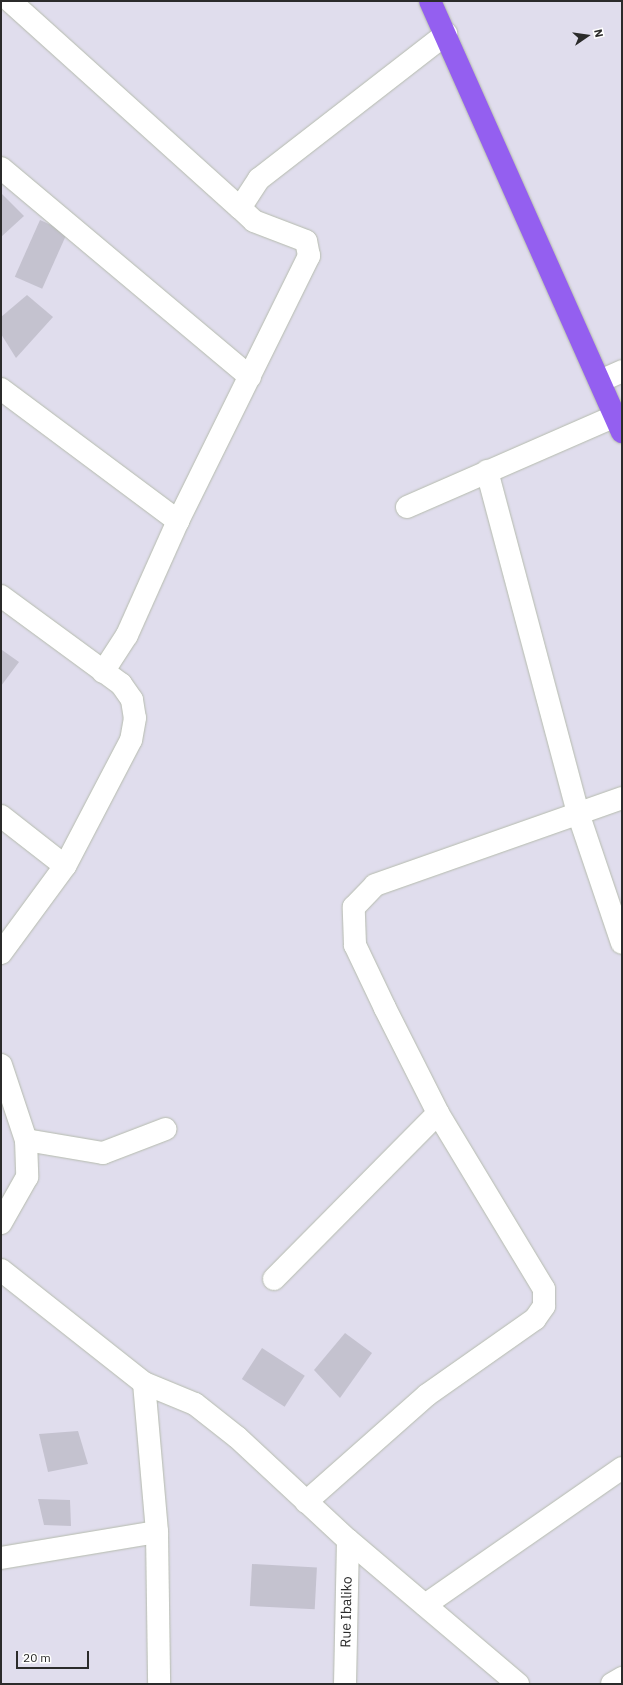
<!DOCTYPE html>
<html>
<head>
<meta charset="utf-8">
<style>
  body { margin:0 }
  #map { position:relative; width:623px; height:1685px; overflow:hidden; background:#e0dded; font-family:"IBM Plex Sans",sans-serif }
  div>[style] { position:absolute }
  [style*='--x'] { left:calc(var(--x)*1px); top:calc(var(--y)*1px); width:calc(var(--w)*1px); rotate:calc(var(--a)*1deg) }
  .building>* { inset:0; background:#c4c2cf; transform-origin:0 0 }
  .roads { filter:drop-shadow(0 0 1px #b5bbad) drop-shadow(0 0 1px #b5bbad) }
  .minor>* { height:22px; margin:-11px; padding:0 11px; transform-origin:11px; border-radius:11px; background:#fff }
  .major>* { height:22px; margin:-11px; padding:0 11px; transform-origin:11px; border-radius:11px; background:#945ff0 }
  span { translate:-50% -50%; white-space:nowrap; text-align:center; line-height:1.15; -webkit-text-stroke:3.5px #fff; paint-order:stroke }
  .street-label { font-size:14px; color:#2b2b2b }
  .frame { position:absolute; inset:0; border:2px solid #2b2b2b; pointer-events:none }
  .north { position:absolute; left:567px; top:16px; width:40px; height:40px; -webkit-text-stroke:3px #fff; paint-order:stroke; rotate:77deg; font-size:11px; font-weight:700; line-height:16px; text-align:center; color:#2b2b2b }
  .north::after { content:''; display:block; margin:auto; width:14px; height:18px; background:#2b2b2b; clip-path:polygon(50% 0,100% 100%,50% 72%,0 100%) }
  .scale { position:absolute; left:16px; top:1651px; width:73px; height:18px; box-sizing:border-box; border:2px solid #2b2b2b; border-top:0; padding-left:5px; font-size:12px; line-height:14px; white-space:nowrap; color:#2b2b2b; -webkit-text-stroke:3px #fff; paint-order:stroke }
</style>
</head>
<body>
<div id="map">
  <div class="building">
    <i style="clip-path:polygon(1px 193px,24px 216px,1px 237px)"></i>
    <i style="left:40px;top:220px;width:30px;height:62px;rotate:24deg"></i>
    <i style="clip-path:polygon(27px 295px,53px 317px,16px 358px,1px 334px,1px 317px)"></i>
    <i style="clip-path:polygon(2px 650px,19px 662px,1px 686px,1px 652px)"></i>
    <i style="clip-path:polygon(345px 1333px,372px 1353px,340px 1398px,314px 1370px)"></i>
    <i style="left:262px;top:1348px;width:51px;height:37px;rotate:33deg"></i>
    <i style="clip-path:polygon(78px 1431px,88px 1464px,48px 1472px,39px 1434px)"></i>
    <i style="clip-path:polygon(38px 1499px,70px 1500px,71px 1526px,44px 1525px)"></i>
    <i style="left:252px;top:1564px;width:65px;height:42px;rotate:3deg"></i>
  </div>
  <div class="roads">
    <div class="minor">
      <i style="--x:10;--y:1;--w:309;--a:42"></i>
      <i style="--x:240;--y:208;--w:35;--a:-57"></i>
      <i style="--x:259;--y:179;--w:237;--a:-37.8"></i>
      <i style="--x:1;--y:168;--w:325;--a:40"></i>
      <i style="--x:600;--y:381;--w:24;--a:-24"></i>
      <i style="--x:1;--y:389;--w:221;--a:36.7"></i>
      <i style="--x:487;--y:471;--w:354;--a:75.1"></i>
      <i style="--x:578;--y:813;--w:137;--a:71.3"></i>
      <i style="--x:407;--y:507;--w:227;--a:-23.6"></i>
      <i style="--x:1;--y:596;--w:149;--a:36.3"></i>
      <i style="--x:121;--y:684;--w:19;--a:55"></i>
      <i style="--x:132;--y:700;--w:18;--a:81"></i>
      <i style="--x:135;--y:718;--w:22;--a:100"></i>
      <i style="--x:131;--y:740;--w:142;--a:117.6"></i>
      <i style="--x:65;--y:866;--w:108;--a:126.3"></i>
      <i style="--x:103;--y:672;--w:44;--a:-57"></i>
      <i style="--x:127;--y:635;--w:125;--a:-65.9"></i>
      <i style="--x:178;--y:521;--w:296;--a:-63.7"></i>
      <i style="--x:309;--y:256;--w:15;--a:-101"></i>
      <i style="--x:306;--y:241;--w:56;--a:-159"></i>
      <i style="--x:254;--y:221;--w:19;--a:-137"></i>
      <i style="--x:1;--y:816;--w:81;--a:38"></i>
      <i style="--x:1;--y:1065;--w:79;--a:71.6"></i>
      <i style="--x:26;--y:1140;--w:37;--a:88"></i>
      <i style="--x:27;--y:1177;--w:53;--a:119.5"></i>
      <i style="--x:26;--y:1140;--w:78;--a:9.6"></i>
      <i style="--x:103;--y:1153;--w:67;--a:-20.9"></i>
      <i style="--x:1;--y:1270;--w:182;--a:38.3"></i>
      <i style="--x:144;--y:1383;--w:55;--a:22.4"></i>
      <i style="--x:195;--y:1404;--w:53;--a:38.2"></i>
      <i style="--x:237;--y:1437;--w:151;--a:42.9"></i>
      <i style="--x:348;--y:1540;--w:223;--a:40.3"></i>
      <i style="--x:274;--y:1279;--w:233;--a:-45.3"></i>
      <i style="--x:144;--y:1383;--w:150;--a:85"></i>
      <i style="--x:157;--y:1532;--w:152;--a:89.2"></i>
      <i style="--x:306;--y:1502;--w:162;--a:-41.5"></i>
      <i style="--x:427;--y:1395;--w:132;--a:-35.1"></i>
      <i style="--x:535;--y:1319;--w:16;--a:-55"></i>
      <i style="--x:544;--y:1306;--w:17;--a:-90"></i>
      <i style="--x:544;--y:1289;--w:205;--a:-121.1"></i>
      <i style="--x:438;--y:1113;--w:118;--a:-116.8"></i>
      <i style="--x:385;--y:1008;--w:70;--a:-115.5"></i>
      <i style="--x:355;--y:945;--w:38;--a:-92"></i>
      <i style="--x:354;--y:907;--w:30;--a:-46"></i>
      <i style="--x:375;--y:885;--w:262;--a:-19.4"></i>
      <i style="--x:1;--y:1558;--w:158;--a:-9.5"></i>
      <i style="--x:425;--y:1605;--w:240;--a:-34.8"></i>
      <i style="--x:345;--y:1684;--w:144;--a:-88.8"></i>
      <i style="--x:612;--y:1684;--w:12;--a:-31"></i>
    </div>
    <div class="major">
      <i style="--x:430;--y:1;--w:472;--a:66"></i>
    </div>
  </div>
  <div class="street-label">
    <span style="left:346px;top:1612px;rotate:-89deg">Rue Ibaliko</span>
  </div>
  <div class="frame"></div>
  <div class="north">N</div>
  <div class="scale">20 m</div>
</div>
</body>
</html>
